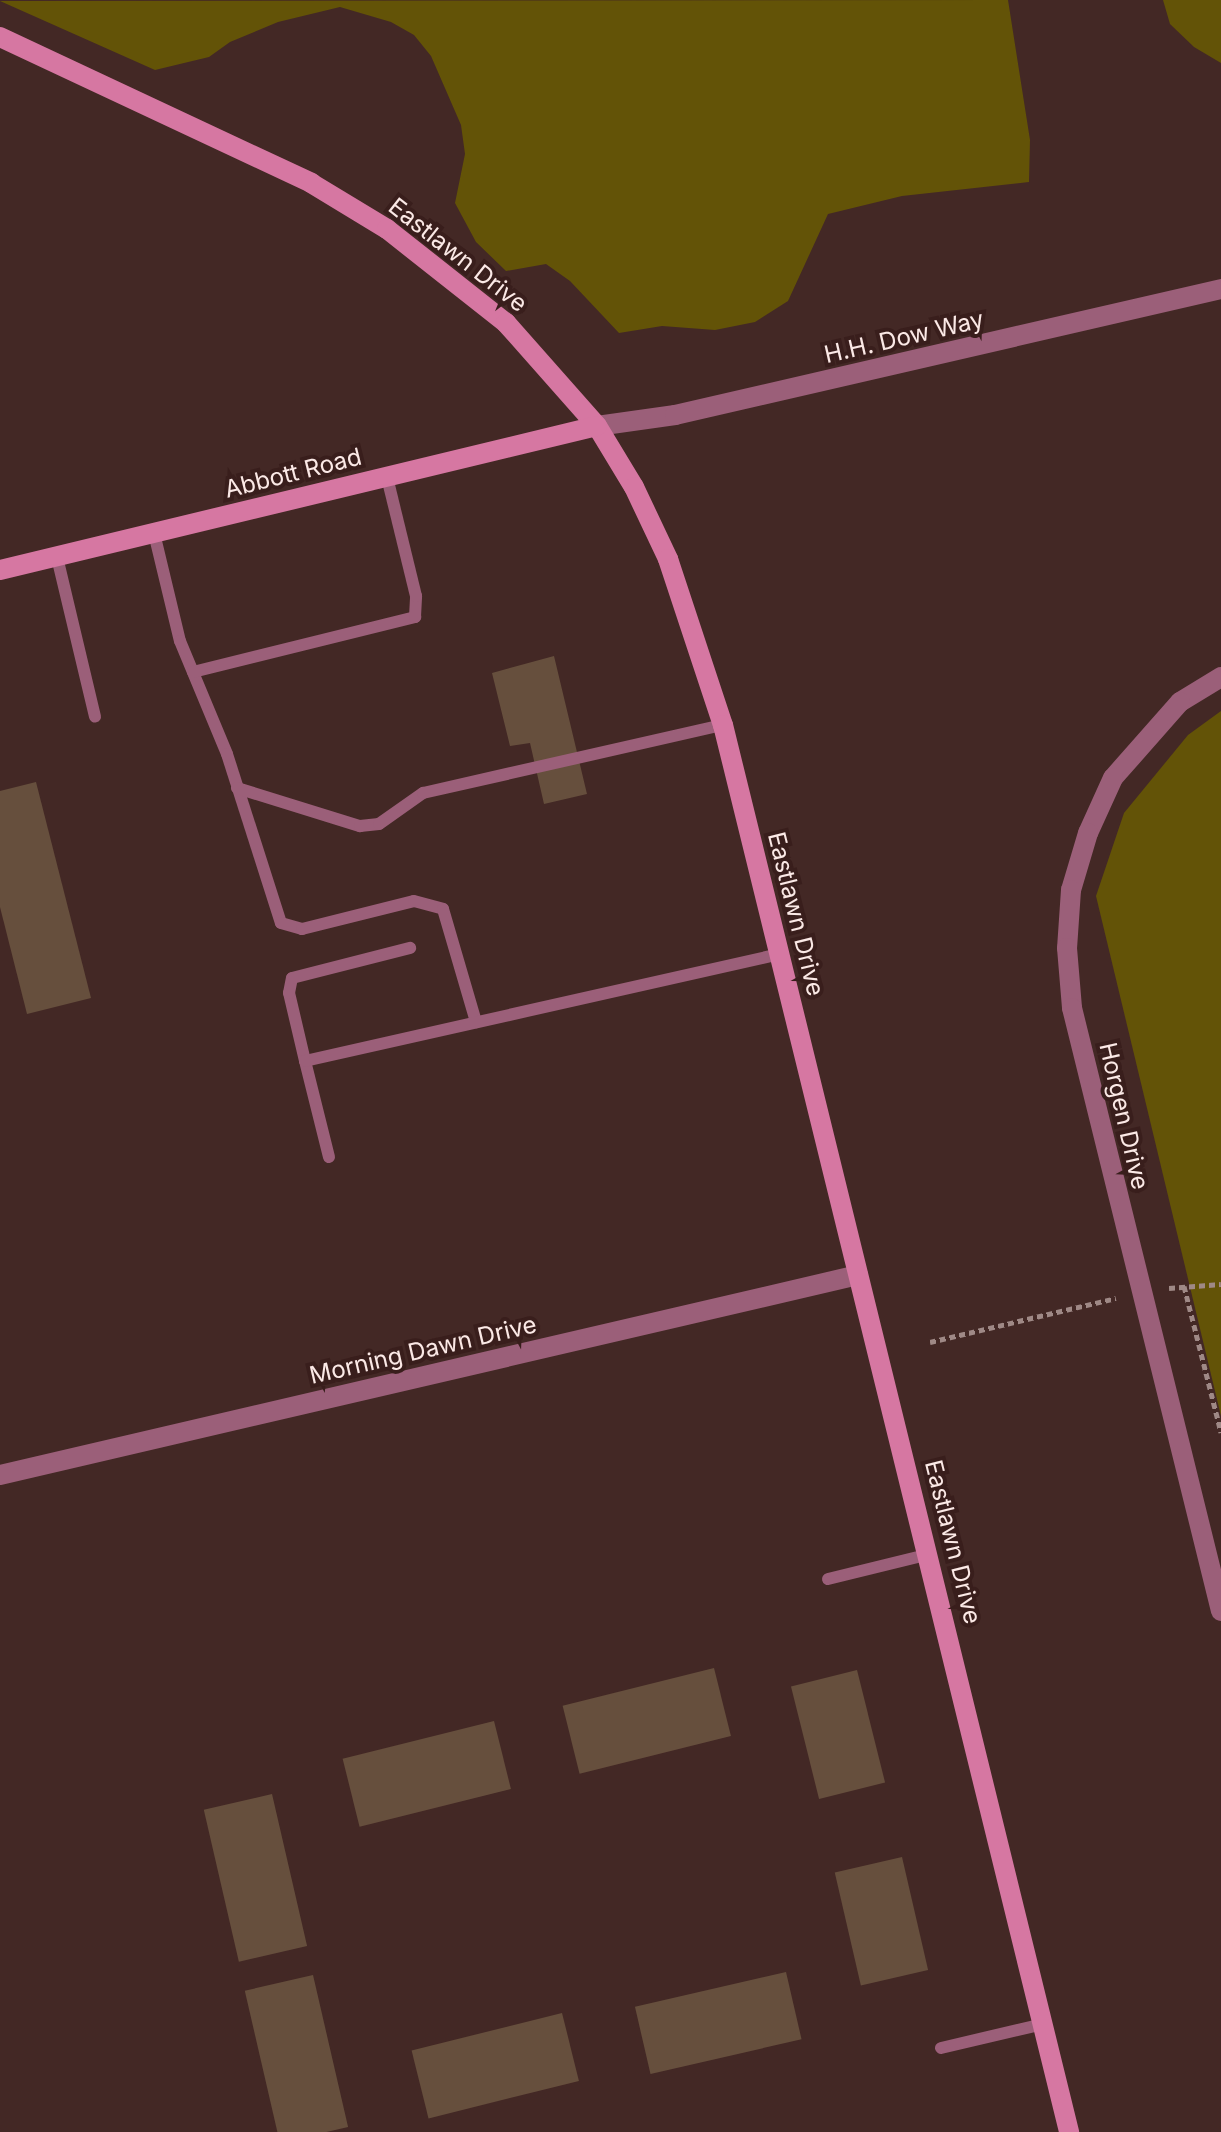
<!DOCTYPE html>
<html>
<head>
<meta charset="utf-8">
<style>
  body { margin:0 }
  #map { position:relative; width:1221px; height:2132px; overflow:hidden; background:#432825; font-family:Inter,sans-serif }
  div>[style] { position:absolute }
  [style*='--x'] { left:calc(var(--x)*1px); top:calc(var(--y)*1px); width:calc(var(--w)*1px); rotate:calc(var(--a)*1deg) }
  .green>* { inset:0; background:#635307 }
  .building>* { inset:0; background:#664f3d; transform-origin:0 0 }
  .path>* { height:5px; margin-top:-2.5px; transform-origin:0; background:repeating-linear-gradient(90deg,#9f8986 0 6px,transparent 0 10px) }
  .lane>* { height:12px; margin:-6px; padding:0 6px; transform-origin:6px; border-radius:6px; background:#9b5f79 }
  .street>* { height:20px; margin:-10px; padding:0 10px; transform-origin:10px; border-radius:10px; background:#9b5f79 }
  .secondary>* { height:20px; margin:-10px; padding:0 10px; transform-origin:10px; border-radius:10px; background:#d677a2 }
  span { translate:-50% -50%; white-space:nowrap; text-align:center; line-height:1.15; -webkit-text-stroke:8px #391e1c; paint-order:stroke }
  .street-label { font-size:24px; color:#fbe9e6 }
</style>
</head>
<body>
<div id="map">
  <div class="green">
    <i style="clip-path:polygon(1008px 0,1030px 140px,1029px 182px,902px 196px,828px 214px,788px 301px,755px 322px,715px 330px,662px 326px,619px 333px,570px 281px,546px 264px,506px 271px,476px 242px,455px 203px,465px 154px,461px 125px,431px 56px,414px 35px,391px 22px,340px 7px,278px 22px,230px 42px,209px 57px,155px 70px,0 1px)"></i>
    <i style="clip-path:polygon(1163px 0,1221px 0,1221px 63px,1194px 47px,1170px 24px)"></i>
    <i style="clip-path:polygon(1221px 711px,1221px 1416px,1096px 896px,1124px 813px,1188px 735px)"></i>
  </div>
  <div class="building">
    <i style="clip-path:polygon(554px 656px,587px 794px,544px 804px,530px 743px,510px 746px,492px 673px)"></i>
    <i style="clip-path:polygon(36px 782px,91px 998px,27px 1014px,0 907px,0 791px)"></i>
    <i style="left:714px;top:1668px;width:70px;height:156px;rotate:76deg"></i>
    <i style="left:857px;top:1670px;width:116px;height:68px;rotate:76deg"></i>
    <i style="left:494px;top:1721px;width:70px;height:156px;rotate:76deg"></i>
    <i style="left:272px;top:1794px;width:156px;height:70px;rotate:77deg"></i>
    <i style="left:902px;top:1857px;width:116px;height:69px;rotate:77deg"></i>
    <i style="left:786px;top:1972px;width:69px;height:155px;rotate:77deg"></i>
    <i style="left:313px;top:1975px;width:156px;height:70px;rotate:77deg"></i>
    <i style="left:562px;top:2013px;width:70px;height:155px;rotate:76deg"></i>
  </div>
  <div class="path">
    <i style="--x:1184;--y:1286;--w:151;--a:75.8"></i>
    <i style="--x:1169;--y:1288;--w:52;--a:-4.4"></i>
    <i style="--x:930;--y:1342;--w:191;--a:-13.3"></i>
  </div>
  <div class="lane">
    <i style="--x:154;--y:533;--w:111;--a:76.5"></i>
    <i style="--x:180;--y:641;--w:122;--a:67.4"></i>
    <i style="--x:227;--y:754;--w:177;--a:72.3"></i>
    <i style="--x:281;--y:923;--w:22;--a:16"></i>
    <i style="--x:302;--y:929;--w:115;--a:-14"></i>
    <i style="--x:414;--y:901;--w:30;--a:15"></i>
    <i style="--x:443;--y:909;--w:118;--a:73.7"></i>
    <i style="--x:57;--y:557;--w:164;--a:76.6"></i>
    <i style="--x:193;--y:672;--w:229;--a:-13.9"></i>
    <i style="--x:415;--y:617;--w:21;--a:-87"></i>
    <i style="--x:416;--y:596;--w:122;--a:-103.7"></i>
    <i style="--x:237;--y:788;--w:129;--a:17.2"></i>
    <i style="--x:360;--y:826;--w:19;--a:-6"></i>
    <i style="--x:379;--y:824;--w:54;--a:-35.2"></i>
    <i style="--x:423;--y:793;--w:308;--a:-12.8"></i>
    <i style="--x:305;--y:1061;--w:70;--a:-103.2"></i>
    <i style="--x:289;--y:993;--w:15;--a:-79"></i>
    <i style="--x:292;--y:978;--w:122;--a:-14.3"></i>
    <i style="--x:329;--y:1157;--w:99;--a:-104"></i>
    <i style="--x:305;--y:1061;--w:486;--a:-12.7"></i>
    <i style="--x:828;--y:1579;--w:105;--a:-13.8"></i>
    <i style="--x:941;--y:2048;--w:105;--a:-13.2"></i>
  </div>
  <div class="street">
    <i style="--x:597;--y:426;--w:79;--a:-8"></i>
    <i style="--x:675;--y:415;--w:560;--a:-12.99"></i>
    <i style="--x:1221;--y:677;--w:48;--a:148.6"></i>
    <i style="--x:1180;--y:702;--w:101;--a:131.4"></i>
    <i style="--x:1113;--y:778;--w:60;--a:114.4"></i>
    <i style="--x:1088;--y:833;--w:59;--a:106.6"></i>
    <i style="--x:1071;--y:890;--w:58;--a:93.9"></i>
    <i style="--x:1067;--y:948;--w:60;--a:85.2"></i>
    <i style="--x:1072;--y:1008;--w:621;--a:76.12"></i>
    <i style="--x:0;--y:1475;--w:881;--a:-13.12"></i>
  </div>
  <div class="secondary">
    <i style="--x:0;--y:37;--w:344;--a:25.1"></i>
    <i style="--x:311;--y:183;--w:89;--a:31.2"></i>
    <i style="--x:387;--y:229;--w:152;--a:38.3"></i>
    <i style="--x:506;--y:323;--w:137;--a:48.5"></i>
    <i style="--x:597;--y:426;--w:71;--a:58.8"></i>
    <i style="--x:634;--y:487;--w:80;--a:64.7"></i>
    <i style="--x:668;--y:559;--w:175;--a:71.7"></i>
    <i style="--x:723;--y:725;--w:1449;--a:76.18"></i>
    <i style="--x:0;--y:570;--w:614;--a:-13.56"></i>
  </div>
  <div class="street-label">
    <span style="left:458px;top:255px;rotate:38deg">Eastlawn Drive</span>
    <span style="left:904px;top:337px;rotate:-13deg">H.H. Dow Way</span>
    <span style="left:293px;top:473px;rotate:-14deg">Abbott Road</span>
    <span style="left:796px;top:914px;rotate:76deg">Eastlawn Drive</span>
    <span style="left:1124px;top:1116px;rotate:77deg">Horgen Drive</span>
    <span style="left:423px;top:1350px;rotate:-13deg">Morning Dawn Drive</span>
    <span style="left:953px;top:1542px;rotate:76deg">Eastlawn Drive</span>
  </div>
</div>
</body>
</html>
